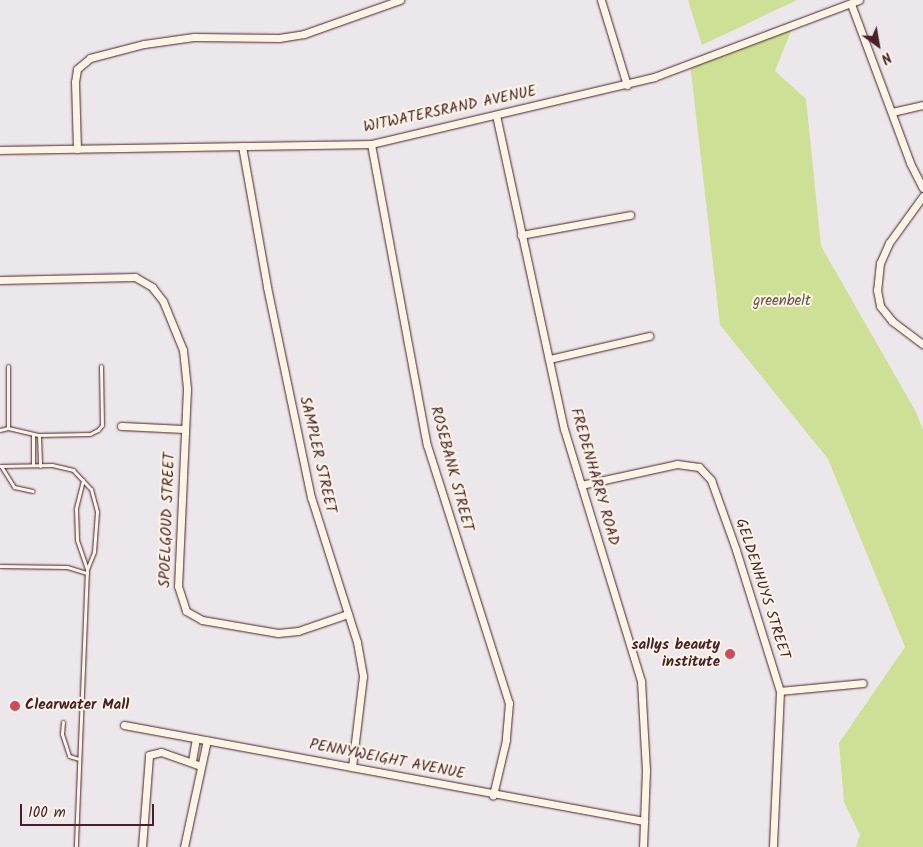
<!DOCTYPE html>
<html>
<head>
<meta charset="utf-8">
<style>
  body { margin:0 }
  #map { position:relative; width:923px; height:847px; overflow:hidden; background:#ece7eb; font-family:Kalam,sans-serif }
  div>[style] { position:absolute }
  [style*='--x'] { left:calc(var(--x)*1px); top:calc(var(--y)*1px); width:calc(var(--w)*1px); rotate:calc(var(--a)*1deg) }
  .green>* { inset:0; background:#cee095 }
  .roads { filter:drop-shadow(0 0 1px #4a1f2b) drop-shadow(0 0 1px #4a1f2b) }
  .lane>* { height:3px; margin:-1.5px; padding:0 1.5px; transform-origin:1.5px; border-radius:1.5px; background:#fcf5e5 }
  .street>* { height:7px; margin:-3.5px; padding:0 3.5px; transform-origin:3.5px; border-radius:3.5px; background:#fcf5e5 }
  .dots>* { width:14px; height:14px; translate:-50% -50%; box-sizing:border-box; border:2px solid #fcf5e5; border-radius:50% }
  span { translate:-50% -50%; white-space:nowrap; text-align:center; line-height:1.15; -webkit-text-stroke:4px #fcf5e5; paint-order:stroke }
  .street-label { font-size:15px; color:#4a1f2b }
  .park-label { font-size:15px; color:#6b4f46 }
  .poi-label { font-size:15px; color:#4a1f2b; font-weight:700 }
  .right { translate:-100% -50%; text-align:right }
  .left { translate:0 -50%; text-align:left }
  .north { position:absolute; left:853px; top:20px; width:50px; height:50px; -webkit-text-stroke:4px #fcf5e5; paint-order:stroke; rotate:148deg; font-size:14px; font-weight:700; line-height:20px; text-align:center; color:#4a1f2b }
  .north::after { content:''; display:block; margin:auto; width:18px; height:22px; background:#4a1f2b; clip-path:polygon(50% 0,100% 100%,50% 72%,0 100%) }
  .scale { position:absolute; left:20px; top:804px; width:134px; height:22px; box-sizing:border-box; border:2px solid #4a1f2b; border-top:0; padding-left:6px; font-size:15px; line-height:18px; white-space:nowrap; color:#4a1f2b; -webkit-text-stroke:4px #fcf5e5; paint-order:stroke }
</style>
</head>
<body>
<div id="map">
  <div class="green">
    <i style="clip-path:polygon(688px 0,797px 0,702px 45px)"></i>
    <i style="clip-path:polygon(793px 26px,775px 71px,806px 99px,821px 246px,916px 412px,923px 430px,923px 847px,856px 847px,860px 835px,844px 802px,839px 743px,905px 647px,828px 459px,720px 325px,690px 63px)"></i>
  </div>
  <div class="roads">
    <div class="lane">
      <i style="--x:8;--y:428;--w:62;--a:-90"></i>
      <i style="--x:0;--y:430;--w:8;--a:-14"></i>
      <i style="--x:8;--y:428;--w:32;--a:13"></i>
      <i style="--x:39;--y:435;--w:51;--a:-1.1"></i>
      <i style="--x:90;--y:434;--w:9;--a:-27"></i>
      <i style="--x:98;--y:430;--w:6;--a:-51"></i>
      <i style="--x:102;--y:425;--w:59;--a:-91"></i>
      <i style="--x:39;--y:435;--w:31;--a:88"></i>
      <i style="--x:33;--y:465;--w:31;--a:-90"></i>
      <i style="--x:0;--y:466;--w:52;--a:-1.1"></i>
      <i style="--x:52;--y:465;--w:22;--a:13"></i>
      <i style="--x:73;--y:470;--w:26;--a:47"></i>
      <i style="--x:91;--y:489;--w:24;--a:75"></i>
      <i style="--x:97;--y:512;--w:40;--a:94.3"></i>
      <i style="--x:94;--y:552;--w:18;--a:112"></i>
      <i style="--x:87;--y:569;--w:278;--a:92.3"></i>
      <i style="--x:1;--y:466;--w:25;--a:58"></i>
      <i style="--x:14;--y:487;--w:19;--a:12"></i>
      <i style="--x:83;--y:480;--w:30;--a:104"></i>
      <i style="--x:76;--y:509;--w:31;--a:88"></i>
      <i style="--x:77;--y:540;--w:31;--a:71"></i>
      <i style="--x:0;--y:566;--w:67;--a:0.9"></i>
      <i style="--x:67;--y:567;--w:21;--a:17"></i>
      <i style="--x:63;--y:722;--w:12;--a:95"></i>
      <i style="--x:62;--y:734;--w:23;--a:72"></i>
      <i style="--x:69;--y:756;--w:10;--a:17"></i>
    </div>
    <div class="street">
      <i style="--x:601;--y:0;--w:89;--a:73"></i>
      <i style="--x:851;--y:4;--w:170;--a:69.6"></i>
      <i style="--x:910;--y:163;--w:28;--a:63"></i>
      <i style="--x:892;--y:112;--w:32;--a:-13"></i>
      <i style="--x:496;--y:115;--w:321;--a:77.8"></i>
      <i style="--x:564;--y:429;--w:264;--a:73"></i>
      <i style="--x:641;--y:681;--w:89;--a:86.8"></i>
      <i style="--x:646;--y:770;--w:77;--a:92.2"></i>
      <i style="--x:371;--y:144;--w:306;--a:79.5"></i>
      <i style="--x:427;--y:445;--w:271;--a:72.4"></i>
      <i style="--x:509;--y:703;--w:37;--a:95"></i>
      <i style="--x:506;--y:740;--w:57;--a:103.3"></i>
      <i style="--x:242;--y:146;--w:143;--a:79.9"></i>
      <i style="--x:267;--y:287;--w:215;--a:78.2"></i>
      <i style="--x:311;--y:497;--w:152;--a:72.4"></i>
      <i style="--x:357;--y:642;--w:35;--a:80"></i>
      <i style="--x:363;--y:676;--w:92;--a:96.9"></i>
      <i style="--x:77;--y:149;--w:67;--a:-91.7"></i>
      <i style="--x:75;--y:82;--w:13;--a:-81"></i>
      <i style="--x:77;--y:69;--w:17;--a:-40"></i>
      <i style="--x:90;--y:58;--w:56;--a:-14.5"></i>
      <i style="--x:144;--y:44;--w:50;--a:-8"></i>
      <i style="--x:194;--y:37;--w:85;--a:0.7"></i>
      <i style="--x:279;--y:38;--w:25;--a:-9"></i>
      <i style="--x:304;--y:34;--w:102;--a:-19.5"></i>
      <i style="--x:0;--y:150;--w:371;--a:-0.9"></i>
      <i style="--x:371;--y:144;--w:291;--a:-13.3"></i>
      <i style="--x:654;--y:77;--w:219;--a:-20.6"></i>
      <i style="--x:923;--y:196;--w:58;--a:125.9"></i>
      <i style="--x:889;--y:243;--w:22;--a:114"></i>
      <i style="--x:880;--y:263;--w:27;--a:96"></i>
      <i style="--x:877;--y:290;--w:16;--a:79"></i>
      <i style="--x:880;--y:306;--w:19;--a:51"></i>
      <i style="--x:892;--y:321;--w:39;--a:37"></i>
      <i style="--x:521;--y:235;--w:111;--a:-10.4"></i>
      <i style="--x:0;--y:280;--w:135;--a:-1.3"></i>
      <i style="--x:135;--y:277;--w:20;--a:30"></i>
      <i style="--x:152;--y:287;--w:18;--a:52"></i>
      <i style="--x:163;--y:301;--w:53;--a:67.8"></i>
      <i style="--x:183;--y:350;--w:39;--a:84"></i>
      <i style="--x:187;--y:389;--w:197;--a:92.6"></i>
      <i style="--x:178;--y:586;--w:26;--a:72"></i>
      <i style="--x:186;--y:611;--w:18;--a:29"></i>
      <i style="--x:202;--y:620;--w:77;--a:9.7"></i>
      <i style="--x:278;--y:633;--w:20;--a:-6"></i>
      <i style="--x:298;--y:631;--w:53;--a:-18.8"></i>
      <i style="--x:549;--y:359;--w:103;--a:-13"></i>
      <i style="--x:121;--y:426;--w:64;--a:2.7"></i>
      <i style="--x:581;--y:485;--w:98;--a:-12.3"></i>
      <i style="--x:677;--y:464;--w:22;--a:8"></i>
      <i style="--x:699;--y:467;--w:18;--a:47"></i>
      <i style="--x:711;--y:480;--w:74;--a:70.3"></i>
      <i style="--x:736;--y:550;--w:148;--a:72.7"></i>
      <i style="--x:780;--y:691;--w:156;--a:92.6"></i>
      <i style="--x:780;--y:691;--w:83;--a:-5.5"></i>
      <i style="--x:124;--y:725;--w:529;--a:10.46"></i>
      <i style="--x:192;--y:761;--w:23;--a:-80"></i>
      <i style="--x:142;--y:847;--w:92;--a:-85.6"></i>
      <i style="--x:149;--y:755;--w:12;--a:-14"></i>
      <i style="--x:161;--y:752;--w:42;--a:19.3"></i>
      <i style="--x:184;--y:847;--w:109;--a:-77.9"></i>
    </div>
  </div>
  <div class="dots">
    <i style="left:730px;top:654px;background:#d1495b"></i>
    <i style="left:15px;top:706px;background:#d1495b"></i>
  </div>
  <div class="street-label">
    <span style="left:450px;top:110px;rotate:-12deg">WITWATERSRAND AVENUE</span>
    <span style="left:317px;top:455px;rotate:77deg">SAMPLER STREET</span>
    <span style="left:451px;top:469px;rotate:75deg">ROSEBANK STREET</span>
    <span style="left:594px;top:477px;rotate:74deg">FREDENHARRY ROAD</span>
    <span style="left:168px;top:520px;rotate:-88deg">SPOELGOUD STREET</span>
    <span style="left:762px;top:589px;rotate:72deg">GELDENHUYS STREET</span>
    <span style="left:387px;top:760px;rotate:11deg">PENNYWEIGHT AVENUE</span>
  </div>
  <div class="park-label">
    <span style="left:782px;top:302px">greenbelt</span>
  </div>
  <div class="poi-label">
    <span class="right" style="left:720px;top:654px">sallys beauty<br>institute</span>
    <span class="left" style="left:25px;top:706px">Clearwater Mall</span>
  </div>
  <div class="north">N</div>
  <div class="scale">100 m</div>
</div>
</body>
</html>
